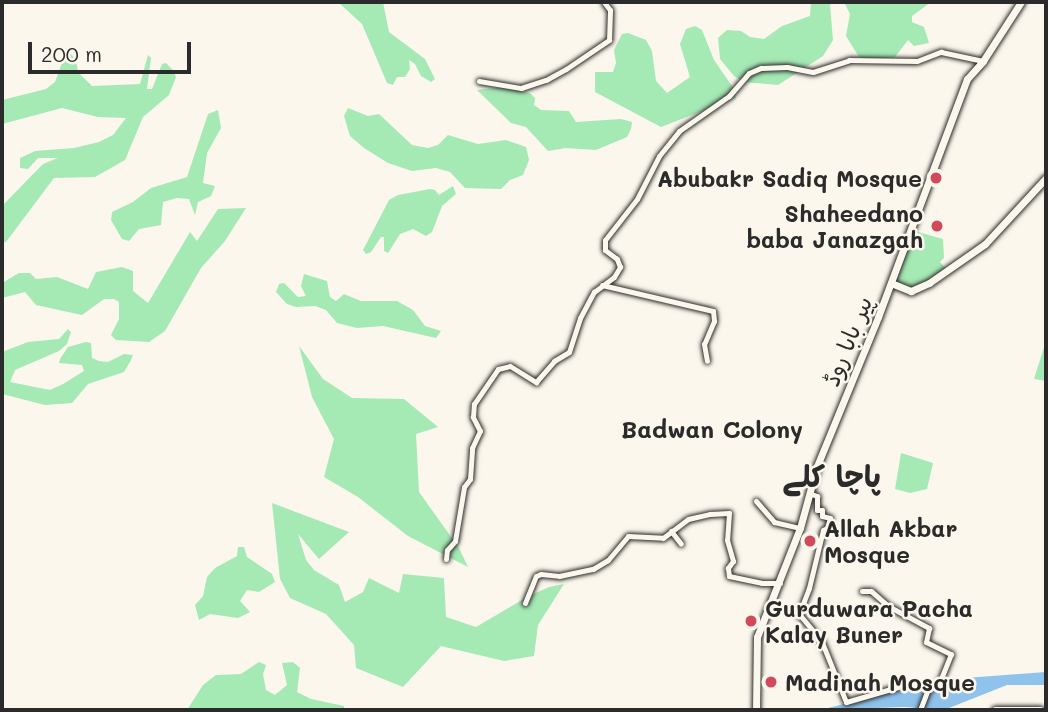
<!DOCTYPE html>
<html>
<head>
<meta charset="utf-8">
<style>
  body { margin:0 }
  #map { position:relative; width:1048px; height:712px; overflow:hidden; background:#fbf7ec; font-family:Mali,"Playpen Sans Arabic",sans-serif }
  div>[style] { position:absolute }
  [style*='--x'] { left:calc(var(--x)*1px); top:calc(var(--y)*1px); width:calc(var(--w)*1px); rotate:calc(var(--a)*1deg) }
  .green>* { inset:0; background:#a5e9b4 }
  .water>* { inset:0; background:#8fc3ec }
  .roads { filter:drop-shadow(0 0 2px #2b2b2b) drop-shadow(0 0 2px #2b2b2b) }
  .street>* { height:5px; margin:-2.5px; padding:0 2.5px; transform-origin:2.5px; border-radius:2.5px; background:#fbf7ec }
  .secondary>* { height:7px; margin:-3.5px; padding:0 3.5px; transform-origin:3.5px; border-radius:3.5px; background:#fbf7ec }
  .dots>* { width:19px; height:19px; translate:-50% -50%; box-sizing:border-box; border:4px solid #fbf7ec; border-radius:50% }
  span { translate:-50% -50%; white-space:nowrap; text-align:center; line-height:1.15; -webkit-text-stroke:5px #fbf7ec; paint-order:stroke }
  .poi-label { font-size:23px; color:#2b2b2b; font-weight:700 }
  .right { translate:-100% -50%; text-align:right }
  .left { translate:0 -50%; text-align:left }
  .street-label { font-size:23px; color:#2b2b2b }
  .neighbourhood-label { font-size:24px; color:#2b2b2b; font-weight:700 }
  .district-label { font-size:30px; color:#2b2b2b; font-weight:700 }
  .frame { position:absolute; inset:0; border:4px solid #2b2b2b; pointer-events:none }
  .scale { position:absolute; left:28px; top:42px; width:163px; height:32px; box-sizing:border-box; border:4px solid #2b2b2b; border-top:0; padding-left:9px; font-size:21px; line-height:24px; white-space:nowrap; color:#2b2b2b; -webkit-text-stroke:5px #fbf7ec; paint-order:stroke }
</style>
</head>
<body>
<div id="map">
  <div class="green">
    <i style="clip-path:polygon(338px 2px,383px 2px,389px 32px,425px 59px,435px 79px,431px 82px,421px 76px,415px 64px,409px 60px,410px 69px,405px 77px,397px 77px,393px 85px,387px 83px,362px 24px)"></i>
    <i style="clip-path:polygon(811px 2px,834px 2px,830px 5px,833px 40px,823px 56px,778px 85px,744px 82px,734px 76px,720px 59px,718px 38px,727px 30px,741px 31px,750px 37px,764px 39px,782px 26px,810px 16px)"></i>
    <i style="clip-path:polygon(844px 2px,931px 2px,912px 16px,912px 22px,924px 27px,929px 43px,914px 46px,908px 40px,895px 57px,874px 60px,859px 57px,846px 36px,850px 14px)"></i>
    <i style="clip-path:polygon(695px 26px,702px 30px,714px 60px,734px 89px,736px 98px,661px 127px,595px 92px,595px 72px,613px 72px,616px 63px,614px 50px,622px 34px,628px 33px,646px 40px,652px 51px,656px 81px,667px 93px,690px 77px,680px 44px,686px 29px)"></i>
    <i style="clip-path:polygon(70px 53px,76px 60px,78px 72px,92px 86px,140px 84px,148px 55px,151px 58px,147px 89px,152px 89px,162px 64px,166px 63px,173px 70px,176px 77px,169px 95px,143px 117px,125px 160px,95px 177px,54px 178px,6px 242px,2px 243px,2px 206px,43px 164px,58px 158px,38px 158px,28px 169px,20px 168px,20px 158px,35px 151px,74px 148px,99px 142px,113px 135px,126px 118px,98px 117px,62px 108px,2px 124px,2px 100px,46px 89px,55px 82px,64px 57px)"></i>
    <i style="clip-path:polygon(503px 87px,530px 93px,535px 98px,534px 105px,541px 110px,569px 111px,576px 122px,621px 119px,632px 122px,631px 129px,627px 137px,596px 150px,566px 148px,548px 151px,526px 127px,511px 123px,477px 90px)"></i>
    <i style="clip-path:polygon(348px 108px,368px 116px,379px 114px,412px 145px,428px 148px,438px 145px,448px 135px,478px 144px,506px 140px,526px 147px,529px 160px,523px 175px,510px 180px,501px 189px,465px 188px,450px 172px,436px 168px,412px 171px,388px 163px,364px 148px,350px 136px,344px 116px)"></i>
    <i style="clip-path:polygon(218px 110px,221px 128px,207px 153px,203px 183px,215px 186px,211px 196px,198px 202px,195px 215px,189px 199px,177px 198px,163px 202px,161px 225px,139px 229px,129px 241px,122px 239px,111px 220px,112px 212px,133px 202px,151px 188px,187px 177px,208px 114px)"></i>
    <i style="clip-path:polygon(453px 186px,456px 194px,442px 206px,432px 232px,426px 236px,413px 229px,400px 234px,388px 253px,384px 251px,384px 237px,381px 237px,371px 252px,366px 254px,363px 250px,389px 200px,398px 195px,430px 189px,435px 190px,439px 195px)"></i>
    <i style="clip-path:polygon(246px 208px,225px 241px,201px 268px,165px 331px,149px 342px,116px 340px,111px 335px,119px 319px,119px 302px,114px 299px,104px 299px,82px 315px,36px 305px,25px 292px,2px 298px,2px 283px,19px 273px,30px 273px,36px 279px,57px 277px,88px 289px,96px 272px,122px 267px,133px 271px,133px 291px,148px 303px,190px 232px,197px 241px,218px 209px)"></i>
    <i style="clip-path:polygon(911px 230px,943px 239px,944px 258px,940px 262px,946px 269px,917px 289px,891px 283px)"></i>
    <i style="clip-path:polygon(304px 274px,327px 281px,330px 297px,336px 301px,344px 294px,361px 301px,397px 301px,413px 310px,425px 326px,441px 331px,436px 338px,383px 326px,357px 328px,337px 323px,326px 310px,315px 306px,296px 307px,287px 304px,276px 292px,279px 284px,284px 283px,298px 297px,306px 296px,301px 286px)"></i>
    <i style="clip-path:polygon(68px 329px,71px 332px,67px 344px,59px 351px,15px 370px,10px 382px,50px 390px,63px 384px,84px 371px,82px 365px,59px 363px,60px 359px,68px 347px,86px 342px,91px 343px,92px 358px,99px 361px,108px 362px,124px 354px,133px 355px,131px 360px,124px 372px,88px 384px,72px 403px,45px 405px,2px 394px,2px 352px,28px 342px,59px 339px)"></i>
    <i style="clip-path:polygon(1046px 341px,1046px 381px,1034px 379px)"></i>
    <i style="clip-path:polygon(299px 346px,323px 379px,352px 398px,404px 399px,438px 427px,416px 434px,419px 492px,459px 548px,468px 567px,408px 536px,358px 497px,324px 477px,334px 439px,312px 397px)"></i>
    <i style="clip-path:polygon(901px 453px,933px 463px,927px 489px,910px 493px,895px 489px)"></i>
    <i style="clip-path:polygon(272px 503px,349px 532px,319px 559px,298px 534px,306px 560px,314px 570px,339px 585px,345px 602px,363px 592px,369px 578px,399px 593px,403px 574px,444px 578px,446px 617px,476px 627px,527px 597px,549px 587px,564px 584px,538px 625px,534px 656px,504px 661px,441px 646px,403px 687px,356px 668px,354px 645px,326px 614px,290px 598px,280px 579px)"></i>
    <i style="clip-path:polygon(238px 547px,244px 547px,247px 557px,272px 574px,275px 582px,259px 592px,247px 590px,240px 601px,250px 612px,238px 618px,210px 614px,199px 620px,195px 605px,203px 596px,207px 577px,215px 568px,237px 556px)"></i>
    <i style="clip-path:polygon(259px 662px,266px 665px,263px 674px,266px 690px,275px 695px,287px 685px,282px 663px,293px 662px,300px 668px,297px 692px,311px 699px,344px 706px,344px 710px,187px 710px,203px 685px,216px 675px,241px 674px)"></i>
  </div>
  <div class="water">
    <i style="clip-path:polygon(1046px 672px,1046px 685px,1007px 685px,944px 710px,904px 707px,820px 710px,900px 690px,936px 690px,966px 678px)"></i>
  </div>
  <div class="roads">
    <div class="street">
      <i style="--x:479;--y:81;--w:43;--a:9.5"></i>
      <i style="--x:521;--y:88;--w:26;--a:-18"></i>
      <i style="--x:546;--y:80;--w:23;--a:-29"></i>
      <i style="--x:566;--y:69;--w:52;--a:-34"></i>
      <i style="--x:609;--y:40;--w:30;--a:-88"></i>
      <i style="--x:610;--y:10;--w:10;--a:-127"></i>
      <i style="--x:602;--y:285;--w:114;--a:13.2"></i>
      <i style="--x:713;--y:311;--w:10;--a:84"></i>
      <i style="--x:714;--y:321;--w:25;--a:113"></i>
      <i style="--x:704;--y:344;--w:17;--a:80"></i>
      <i style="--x:809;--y:493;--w:9;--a:21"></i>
      <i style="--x:817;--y:496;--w:14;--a:90"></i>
      <i style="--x:817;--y:510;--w:5;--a:0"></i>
      <i style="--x:822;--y:510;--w:6;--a:90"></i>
      <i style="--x:822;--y:516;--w:8;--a:14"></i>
      <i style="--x:830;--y:518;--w:10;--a:107"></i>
      <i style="--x:827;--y:528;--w:4;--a:153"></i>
      <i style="--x:823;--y:530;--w:60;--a:103.6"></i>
      <i style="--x:809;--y:588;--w:28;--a:111"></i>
      <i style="--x:799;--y:614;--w:34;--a:50"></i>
      <i style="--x:821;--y:640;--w:67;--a:68"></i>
      <i style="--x:846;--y:702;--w:54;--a:-16.1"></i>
      <i style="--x:756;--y:501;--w:28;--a:49"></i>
      <i style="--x:774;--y:522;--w:27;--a:13"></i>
      <i style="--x:671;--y:531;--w:16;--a:52"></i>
      <i style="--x:446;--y:559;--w:9;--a:-84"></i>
      <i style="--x:447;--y:550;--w:12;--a:-48"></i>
      <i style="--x:455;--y:541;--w:55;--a:-80.5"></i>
      <i style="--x:464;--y:487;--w:10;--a:-53"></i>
      <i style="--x:470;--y:479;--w:31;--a:-86"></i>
      <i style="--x:472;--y:448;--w:19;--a:-65"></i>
      <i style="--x:480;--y:431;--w:16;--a:-117"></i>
      <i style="--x:473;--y:417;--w:13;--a:-86"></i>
      <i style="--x:474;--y:404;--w:42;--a:-55.6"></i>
      <i style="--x:498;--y:369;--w:12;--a:-14"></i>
      <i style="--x:510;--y:366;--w:31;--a:32"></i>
      <i style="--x:536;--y:382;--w:28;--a:-49"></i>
      <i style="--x:554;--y:361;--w:17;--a:-31"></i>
      <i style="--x:569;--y:352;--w:36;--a:-72"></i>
      <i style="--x:580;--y:318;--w:30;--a:-62"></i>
      <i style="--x:594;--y:292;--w:25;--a:-37"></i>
      <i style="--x:614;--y:277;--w:12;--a:-59"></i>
      <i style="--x:620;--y:267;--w:9;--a:-111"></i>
      <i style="--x:617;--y:259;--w:15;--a:-143"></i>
      <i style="--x:605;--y:250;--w:10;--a:-90"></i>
      <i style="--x:605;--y:240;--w:52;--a:-52"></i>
      <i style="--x:637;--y:199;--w:48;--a:-62.9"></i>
      <i style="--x:659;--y:156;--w:32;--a:-51"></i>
      <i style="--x:679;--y:131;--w:61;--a:-35"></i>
      <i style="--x:729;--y:96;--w:30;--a:-49"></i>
      <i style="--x:749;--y:73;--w:13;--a:-23"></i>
      <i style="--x:761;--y:68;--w:26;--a:-2"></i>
      <i style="--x:787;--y:67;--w:26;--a:11"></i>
      <i style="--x:813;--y:72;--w:38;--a:-18"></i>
      <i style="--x:849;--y:60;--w:68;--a:0.8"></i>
      <i style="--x:917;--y:61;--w:26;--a:-21"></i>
      <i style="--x:941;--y:52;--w:43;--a:12.1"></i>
      <i style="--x:862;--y:591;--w:9;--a:0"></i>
      <i style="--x:871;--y:591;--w:23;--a:41"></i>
      <i style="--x:888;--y:606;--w:47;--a:28.2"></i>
      <i style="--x:929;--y:628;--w:14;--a:102"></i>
      <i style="--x:926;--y:642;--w:28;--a:26"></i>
      <i style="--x:951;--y:654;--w:31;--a:112"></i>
      <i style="--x:939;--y:683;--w:13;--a:151"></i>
      <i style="--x:928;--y:689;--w:22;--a:111"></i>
      <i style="--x:525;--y:603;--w:29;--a:-68"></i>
      <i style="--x:536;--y:576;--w:5;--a:-22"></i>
      <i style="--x:541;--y:574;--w:18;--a:6"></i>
      <i style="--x:559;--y:576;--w:35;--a:-12"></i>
      <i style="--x:593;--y:569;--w:17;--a:-31"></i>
      <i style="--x:608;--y:560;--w:31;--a:-50"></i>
      <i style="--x:628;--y:536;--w:35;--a:3"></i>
      <i style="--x:663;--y:538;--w:31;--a:-37"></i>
      <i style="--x:688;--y:519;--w:23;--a:-13"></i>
      <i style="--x:710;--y:514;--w:19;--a:-3"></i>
      <i style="--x:729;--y:513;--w:27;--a:94"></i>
      <i style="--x:727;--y:540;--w:22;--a:74"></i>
      <i style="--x:733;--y:561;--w:9;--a:126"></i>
      <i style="--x:728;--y:568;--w:8;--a:83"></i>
      <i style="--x:729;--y:576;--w:34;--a:12"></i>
      <i style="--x:762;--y:583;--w:18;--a:0"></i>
    </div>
    <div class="secondary">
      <i style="--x:891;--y:283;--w:22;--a:22"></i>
      <i style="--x:911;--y:291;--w:20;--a:-24"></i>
      <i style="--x:929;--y:283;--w:68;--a:-34.9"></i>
      <i style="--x:985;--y:244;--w:90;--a:-47.3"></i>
      <i style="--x:756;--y:710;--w:73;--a:-89.2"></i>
      <i style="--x:757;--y:637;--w:117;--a:-68.5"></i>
      <i style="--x:800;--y:528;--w:64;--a:-74.7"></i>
      <i style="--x:817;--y:466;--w:161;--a:-67.7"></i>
      <i style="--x:878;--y:317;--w:254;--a:-69.5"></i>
      <i style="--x:967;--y:79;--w:24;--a:-48"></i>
      <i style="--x:983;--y:61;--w:70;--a:-57.2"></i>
      <i style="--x:995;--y:710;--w:45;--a:0"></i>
    </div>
  </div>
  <div class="dots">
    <i style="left:936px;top:178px;background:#d1495b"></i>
    <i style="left:937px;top:226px;background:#d1495b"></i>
    <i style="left:810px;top:541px;background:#d1495b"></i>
    <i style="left:751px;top:621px;background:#d1495b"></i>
    <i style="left:771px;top:682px;background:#d1495b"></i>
  </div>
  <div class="poi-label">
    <span class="right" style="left:922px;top:178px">Abubakr Sadiq Mosque</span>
    <span class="right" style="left:923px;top:226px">Shaheedano<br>baba Janazgah</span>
    <span class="left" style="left:824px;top:541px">Allah Akbar<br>Mosque</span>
    <span class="left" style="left:765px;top:621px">Gurduwara Pacha<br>Kalay Buner</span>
    <span class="left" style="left:785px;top:682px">Madinah Mosque</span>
  </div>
  <div class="street-label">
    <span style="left:847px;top:341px;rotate:-68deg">پیر بابا روڈ</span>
  </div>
  <div class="neighbourhood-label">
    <span style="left:712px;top:429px">Badwan Colony</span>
  </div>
  <div class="district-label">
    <span style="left:832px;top:475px">پاچا کلے</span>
  </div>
  <div class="frame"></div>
  <div class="scale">200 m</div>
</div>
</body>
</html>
